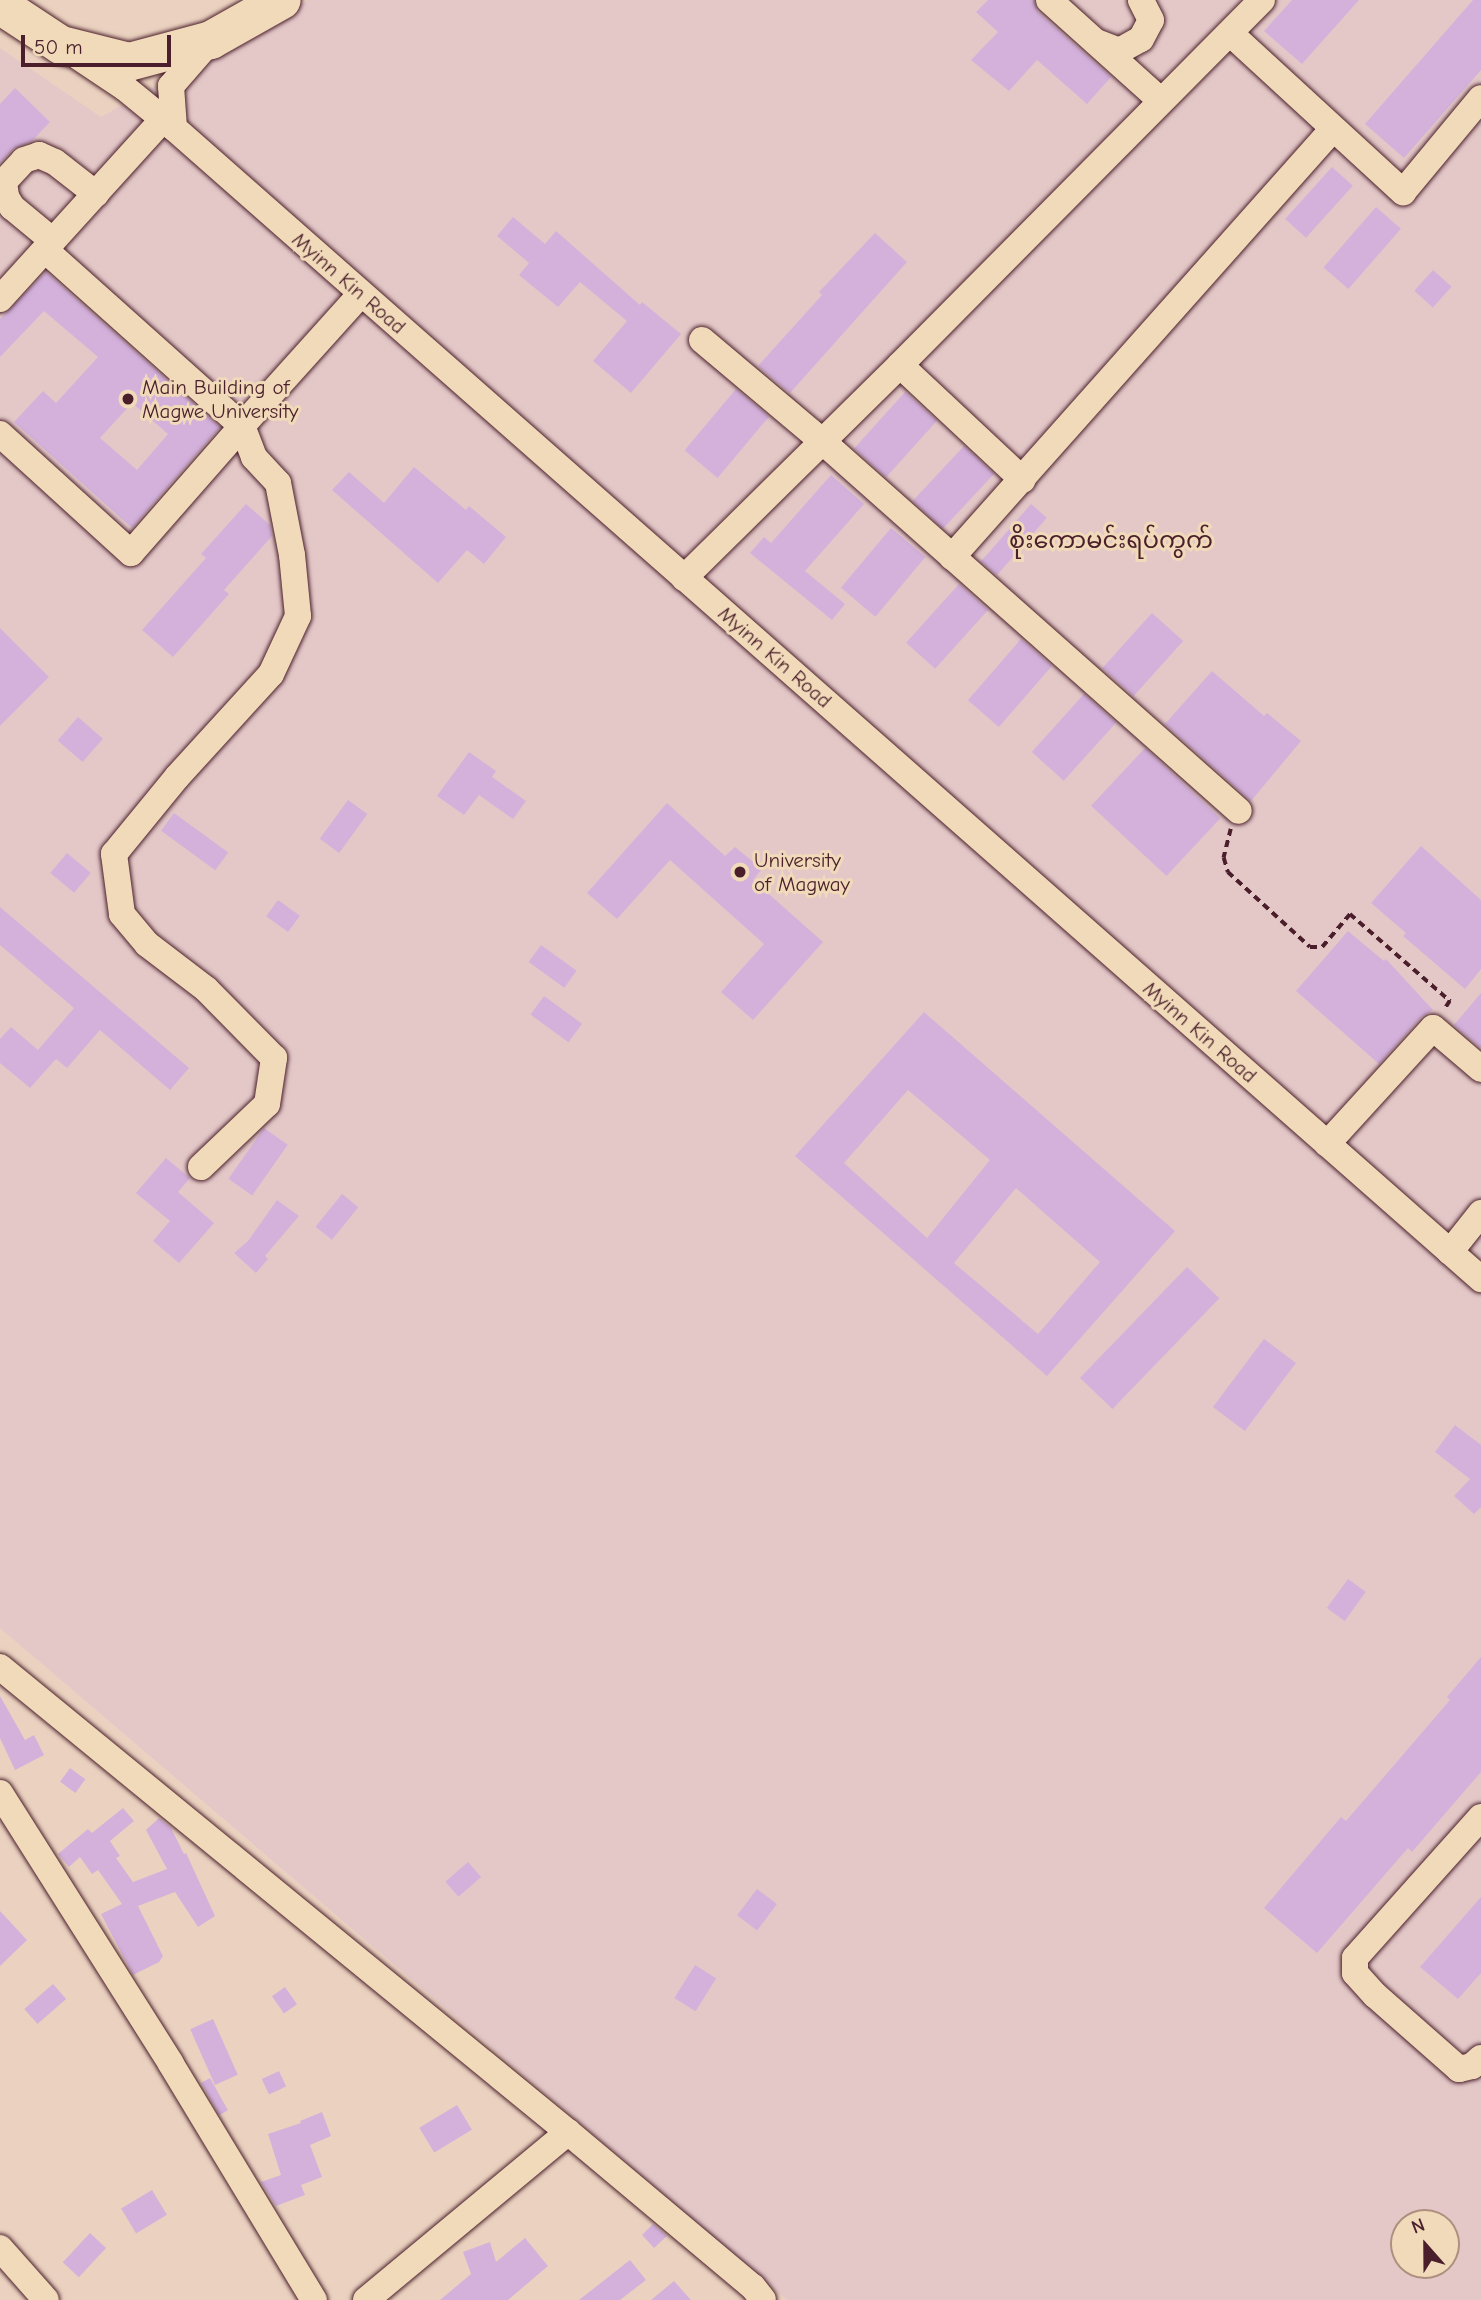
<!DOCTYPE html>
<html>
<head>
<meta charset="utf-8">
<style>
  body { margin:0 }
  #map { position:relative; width:1481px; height:2300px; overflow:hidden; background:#ebd2c0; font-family:"Comic Neue","Noto Sans Myanmar",sans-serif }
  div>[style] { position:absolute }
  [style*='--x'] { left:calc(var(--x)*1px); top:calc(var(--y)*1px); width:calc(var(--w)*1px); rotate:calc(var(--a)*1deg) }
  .built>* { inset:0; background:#e4c8c8 }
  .building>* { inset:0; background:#d3b1db; transform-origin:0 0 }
  .path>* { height:3.5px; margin-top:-1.75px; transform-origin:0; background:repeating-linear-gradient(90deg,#4a1f2b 0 7px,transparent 0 12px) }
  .roads { filter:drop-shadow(0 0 2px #4a1f2b) drop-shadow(0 0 2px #4a1f2b) }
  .minor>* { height:26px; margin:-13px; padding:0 13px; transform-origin:13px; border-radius:13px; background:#f1dab9 }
  .highway>* { height:38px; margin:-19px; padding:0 19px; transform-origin:19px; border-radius:19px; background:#f1dab9 }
  .dots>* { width:19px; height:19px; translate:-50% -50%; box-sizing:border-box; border:4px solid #f1dab9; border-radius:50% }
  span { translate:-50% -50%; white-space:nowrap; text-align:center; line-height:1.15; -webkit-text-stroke:6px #f1dab9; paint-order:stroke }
  .street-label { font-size:21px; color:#4a1f2b }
  .poi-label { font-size:21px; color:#4a1f2b }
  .left { translate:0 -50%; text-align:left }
  .quarter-label { font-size:24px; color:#4a1f2b }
  .north { position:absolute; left:1390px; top:2209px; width:70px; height:70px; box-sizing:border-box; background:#f1dab9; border:2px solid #ae8f80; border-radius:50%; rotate:339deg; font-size:19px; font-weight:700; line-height:28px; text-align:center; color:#4a1f2b }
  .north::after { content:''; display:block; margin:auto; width:24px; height:32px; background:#4a1f2b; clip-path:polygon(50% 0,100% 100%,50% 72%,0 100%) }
  .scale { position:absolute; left:21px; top:35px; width:150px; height:32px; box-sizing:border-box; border:4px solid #4a1f2b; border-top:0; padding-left:9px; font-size:21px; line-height:24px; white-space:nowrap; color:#4a1f2b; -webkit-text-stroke:5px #f1dab9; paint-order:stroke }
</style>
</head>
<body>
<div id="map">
  <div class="built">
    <i style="clip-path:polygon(evenodd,308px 0,1481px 0,1481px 2300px,787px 2300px,0 1628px,0 48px,101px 117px,308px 0,1404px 2223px,1446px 2223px,1446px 2265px,1404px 2265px,1404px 2223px)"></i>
  </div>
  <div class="building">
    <i style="clip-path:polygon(988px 0,1034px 0,1038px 12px,1111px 77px,1087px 104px,1037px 60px,1009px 91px,971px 60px,998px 32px,976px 12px)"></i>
    <i style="clip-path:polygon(1292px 0,1359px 0,1302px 64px,1264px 31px)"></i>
    <i style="clip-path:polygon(1473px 0,1481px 0,1481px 70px,1404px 158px,1365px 124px)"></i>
    <i style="clip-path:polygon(15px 88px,50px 122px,32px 141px,13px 149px,0 163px,0 104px)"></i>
    <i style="left:1332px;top:167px;width:28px;height:70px;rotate:42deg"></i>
    <i style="left:1376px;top:207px;width:33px;height:80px;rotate:41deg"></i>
    <i style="clip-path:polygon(513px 217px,545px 244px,556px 231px,640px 305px,642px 302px,681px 334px,631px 393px,593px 361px,627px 321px,580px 282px,558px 307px,519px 275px,529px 263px,497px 236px)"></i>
    <i style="clip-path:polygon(875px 233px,907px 262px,790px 393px,758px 366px,822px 295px,819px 292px)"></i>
    <i style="left:1433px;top:270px;width:25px;height:28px;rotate:42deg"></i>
    <i style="clip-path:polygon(evenodd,46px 272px,220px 427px,132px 528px,14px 422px,43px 391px,56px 403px,98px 357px,44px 311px,0 357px,0 319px,46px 272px,132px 403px,168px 434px,137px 470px,100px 438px,132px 403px)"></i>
    <i style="left:736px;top:389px;width:43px;height:80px;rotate:40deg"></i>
    <i style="left:905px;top:392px;width:43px;height:76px;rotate:42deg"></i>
    <i style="left:964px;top:446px;width:41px;height:75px;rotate:43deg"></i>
    <i style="clip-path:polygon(414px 467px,466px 510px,469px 506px,506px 537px,484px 564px,467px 550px,438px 583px,332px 490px,349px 472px,384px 503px)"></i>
    <i style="clip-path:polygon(831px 475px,864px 504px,805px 571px,845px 604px,832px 620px,750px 553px,764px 537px,771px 543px)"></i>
    <i style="clip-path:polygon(246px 504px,270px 525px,272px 536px,224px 590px,229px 594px,173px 657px,142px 630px,206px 558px,201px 554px)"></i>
    <i style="left:1031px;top:504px;width:21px;height:76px;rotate:41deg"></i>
    <i style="left:891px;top:528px;width:45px;height:78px;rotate:40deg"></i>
    <i style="left:959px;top:584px;width:39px;height:79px;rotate:42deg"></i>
    <i style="left:1152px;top:613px;width:42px;height:74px;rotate:42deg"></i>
    <i style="clip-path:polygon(0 628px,49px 677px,0 726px)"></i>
    <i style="left:1021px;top:639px;width:41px;height:81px;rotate:41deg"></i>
    <i style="clip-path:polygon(1212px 671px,1264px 716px,1267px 713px,1301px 741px,1251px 801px,1165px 724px)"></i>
    <i style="left:1084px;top:694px;width:43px;height:78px;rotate:42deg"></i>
    <i style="left:78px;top:717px;width:33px;height:31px;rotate:41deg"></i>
    <i style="left:1145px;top:748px;width:103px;height:79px;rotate:43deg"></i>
    <i style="clip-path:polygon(469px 752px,496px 771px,492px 777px,526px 801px,513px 819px,479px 795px,464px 815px,437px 796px)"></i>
    <i style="left:348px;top:800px;width:24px;height:48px;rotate:36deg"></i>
    <i style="clip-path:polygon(667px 803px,725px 856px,735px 847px,762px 869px,753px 880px,823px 942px,753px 1020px,721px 992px,764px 944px,670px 860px,617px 919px,587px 893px)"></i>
    <i style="left:174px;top:813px;width:67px;height:22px;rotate:36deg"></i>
    <i style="clip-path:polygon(1421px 846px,1481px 900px,1481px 969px,1465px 989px,1403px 936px,1406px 933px,1371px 903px)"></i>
    <i style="left:67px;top:853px;width:31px;height:26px;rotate:40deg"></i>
    <i style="left:278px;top:900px;width:27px;height:20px;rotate:36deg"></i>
    <i style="clip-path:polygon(0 907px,189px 1068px,170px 1090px,100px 1030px,67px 1068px,56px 1059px,30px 1088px,0 1063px,0 1039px,11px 1027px,38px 1050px,74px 1008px,0 945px)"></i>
    <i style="clip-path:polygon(1348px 931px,1384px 961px,1386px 959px,1433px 1010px,1421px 1017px,1379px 1064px,1296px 991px)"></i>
    <i style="left:541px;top:945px;width:44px;height:21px;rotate:36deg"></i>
    <i style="clip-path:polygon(1481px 993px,1481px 1048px,1454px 1025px)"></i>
    <i style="left:544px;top:996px;width:47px;height:23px;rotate:36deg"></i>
    <i style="clip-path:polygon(evenodd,924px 1012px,1175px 1231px,1047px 1376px,795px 1156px,924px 1012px,908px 1090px,990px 1160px,927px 1238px,844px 1163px,908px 1090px,924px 1012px,1016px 1188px,1100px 1262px,1038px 1334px,954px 1263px,1016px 1188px)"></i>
    <i style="left:264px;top:1128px;width:29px;height:62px;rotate:35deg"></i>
    <i style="clip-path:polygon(166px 1158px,190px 1178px,178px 1192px,214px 1223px,179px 1263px,153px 1241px,170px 1221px,136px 1193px)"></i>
    <i style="left:342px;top:1194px;width:21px;height:42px;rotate:39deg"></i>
    <i style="clip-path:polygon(277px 1200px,299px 1216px,265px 1256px,268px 1259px,256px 1273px,234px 1253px,248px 1241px)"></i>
    <i style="left:1187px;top:1267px;width:45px;height:154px;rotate:44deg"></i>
    <i style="left:1264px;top:1339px;width:40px;height:85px;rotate:37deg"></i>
    <i style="clip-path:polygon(1455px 1425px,1481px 1445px,1481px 1507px,1474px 1514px,1454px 1496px,1470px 1479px,1435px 1452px)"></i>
    <i style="left:1348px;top:1579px;width:22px;height:36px;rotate:36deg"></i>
    <i style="clip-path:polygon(1481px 1657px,1481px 1772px,1412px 1852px,1408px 1848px,1317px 1953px,1264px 1908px,1341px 1817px,1346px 1821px,1450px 1700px,1447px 1697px)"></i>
    <i style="clip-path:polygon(0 1696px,25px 1740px,34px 1735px,44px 1755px,15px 1770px,0 1738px)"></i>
    <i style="left:70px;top:1768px;width:19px;height:17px;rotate:36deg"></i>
    <i style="clip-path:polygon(123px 1808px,134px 1821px,110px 1841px,120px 1856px,116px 1858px,133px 1882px,167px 1869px,146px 1830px,159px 1818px,171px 1828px,184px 1854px,186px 1853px,215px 1916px,198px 1927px,175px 1892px,138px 1906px,163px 1956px,159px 1962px,133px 1975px,101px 1914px,122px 1904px,98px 1870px,92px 1874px,80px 1857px,69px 1867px,58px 1854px,88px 1829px,92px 1833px)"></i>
    <i style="left:468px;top:1862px;width:20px;height:30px;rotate:49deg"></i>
    <i style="left:757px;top:1889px;width:25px;height:33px;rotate:37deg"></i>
    <i style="clip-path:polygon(1481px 1897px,1481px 1973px,1458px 1999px,1420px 1967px)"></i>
    <i style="clip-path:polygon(0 1911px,27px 1940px,0 1966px)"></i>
    <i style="left:695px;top:1965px;width:25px;height:39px;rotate:32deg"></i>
    <i style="left:53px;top:1984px;width:20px;height:38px;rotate:49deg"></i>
    <i style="left:285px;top:1987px;width:21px;height:16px;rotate:55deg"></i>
    <i style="left:213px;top:2019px;width:61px;height:25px;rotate:66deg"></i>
    <i style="left:279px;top:2071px;width:17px;height:19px;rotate:65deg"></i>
    <i style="left:210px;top:2078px;width:37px;height:10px;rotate:61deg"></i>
    <i style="left:457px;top:2105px;width:29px;height:44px;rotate:59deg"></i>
    <i style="clip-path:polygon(322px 2112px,331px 2136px,310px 2145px,322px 2177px,301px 2185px,305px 2195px,276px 2206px,261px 2182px,281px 2175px,268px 2134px,301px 2123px,300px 2121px)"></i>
    <i style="left:152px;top:2190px;width:29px;height:36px;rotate:59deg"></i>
    <i style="clip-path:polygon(653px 2224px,667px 2236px,654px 2248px,642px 2235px)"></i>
    <i style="left:90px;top:2233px;width:22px;height:40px;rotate:43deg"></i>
    <i style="clip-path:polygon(525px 2238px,548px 2266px,508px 2300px,440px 2300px,471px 2274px,463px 2252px,490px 2242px,496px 2262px)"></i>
    <i style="clip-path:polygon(630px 2260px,646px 2280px,620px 2300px,579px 2300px)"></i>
    <i style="clip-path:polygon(674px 2281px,691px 2300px,651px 2300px)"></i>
  </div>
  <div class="path">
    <i style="--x:1231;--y:829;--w:30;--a:104"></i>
    <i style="--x:1224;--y:858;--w:15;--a:74"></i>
    <i style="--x:1228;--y:872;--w:111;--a:42.4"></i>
    <i style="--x:1310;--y:947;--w:12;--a:0"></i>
    <i style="--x:1322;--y:947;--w:43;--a:-49.7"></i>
    <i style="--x:1350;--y:914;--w:133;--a:41"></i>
    <i style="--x:1450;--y:1001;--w:9;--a:122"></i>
  </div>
  <div class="roads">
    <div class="minor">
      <i style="--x:1049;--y:0;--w:149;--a:42"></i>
      <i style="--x:1231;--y:34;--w:234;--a:42.6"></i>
      <i style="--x:1403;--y:192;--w:122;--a:-50.3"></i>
      <i style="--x:1096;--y:42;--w:25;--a:21"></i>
      <i style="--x:1119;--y:51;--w:25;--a:-29"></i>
      <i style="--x:1141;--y:39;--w:21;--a:-62"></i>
      <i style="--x:1151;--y:20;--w:22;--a:-117"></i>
      <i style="--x:80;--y:58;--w:54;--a:33.7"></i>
      <i style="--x:125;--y:88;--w:63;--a:39.2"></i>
      <i style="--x:174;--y:128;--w:1742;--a:41.37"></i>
      <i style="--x:174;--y:128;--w:42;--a:-94.1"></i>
      <i style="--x:171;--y:86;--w:61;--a:-49"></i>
      <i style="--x:4;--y:182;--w:15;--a:82"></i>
      <i style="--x:6;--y:197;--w:12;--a:59"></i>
      <i style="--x:12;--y:207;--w:53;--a:39.7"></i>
      <i style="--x:0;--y:186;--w:35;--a:-47"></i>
      <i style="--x:24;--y:160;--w:16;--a:-18"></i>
      <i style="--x:39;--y:155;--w:17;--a:24"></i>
      <i style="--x:55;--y:162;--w:52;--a:38"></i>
      <i style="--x:0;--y:299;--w:243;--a:-47.8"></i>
      <i style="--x:702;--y:340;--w:157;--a:40.1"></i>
      <i style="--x:822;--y:441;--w:557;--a:41.58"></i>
      <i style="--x:900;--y:365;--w:514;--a:-45.24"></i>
      <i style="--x:0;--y:434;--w:177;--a:42.3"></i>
      <i style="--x:131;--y:553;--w:169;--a:-48.8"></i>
      <i style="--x:242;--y:426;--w:264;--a:-138.2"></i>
      <i style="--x:952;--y:557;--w:572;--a:-48.33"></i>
      <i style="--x:684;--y:578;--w:303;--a:-44.6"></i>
      <i style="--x:900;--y:365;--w:168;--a:43.1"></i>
      <i style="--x:1327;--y:1144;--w:157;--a:-47.6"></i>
      <i style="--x:1433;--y:1028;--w:63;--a:40.5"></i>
      <i style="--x:201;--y:1167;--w:91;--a:-43.7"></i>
      <i style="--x:267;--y:1104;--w:47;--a:-81.3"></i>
      <i style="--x:274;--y:1058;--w:97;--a:-134.6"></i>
      <i style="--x:206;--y:989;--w:74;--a:-142.7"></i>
      <i style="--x:147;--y:944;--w:39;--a:-130"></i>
      <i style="--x:122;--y:914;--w:61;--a:-97.6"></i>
      <i style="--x:114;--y:854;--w:99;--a:-50.7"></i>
      <i style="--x:177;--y:777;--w:139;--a:-47.6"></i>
      <i style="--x:271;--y:674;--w:64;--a:-65"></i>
      <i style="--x:298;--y:616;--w:61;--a:-95.6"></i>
      <i style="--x:292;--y:555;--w:73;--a:-101"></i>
      <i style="--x:278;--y:483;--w:35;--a:-133"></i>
      <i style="--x:254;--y:457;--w:33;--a:-111"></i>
      <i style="--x:242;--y:426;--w:178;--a:-48"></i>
      <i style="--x:1450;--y:1252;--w:50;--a:-51.5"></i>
      <i style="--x:0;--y:1667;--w:734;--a:39.31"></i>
      <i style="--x:568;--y:2132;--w:241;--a:40"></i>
      <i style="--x:753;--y:2287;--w:16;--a:52"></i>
      <i style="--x:0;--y:1793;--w:320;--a:57.7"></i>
      <i style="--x:171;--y:2064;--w:276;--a:58.8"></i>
      <i style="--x:1481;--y:1817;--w:189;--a:131.8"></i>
      <i style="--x:1355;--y:1958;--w:15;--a:90"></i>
      <i style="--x:1355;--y:1973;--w:30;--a:48"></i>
      <i style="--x:1375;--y:1995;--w:112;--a:41.4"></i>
      <i style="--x:1459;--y:2069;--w:13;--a:-13"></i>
      <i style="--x:1472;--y:2066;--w:12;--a:-42"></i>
      <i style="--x:0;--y:2248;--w:69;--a:48.5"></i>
      <i style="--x:366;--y:2300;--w:263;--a:-39.7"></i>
    </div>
    <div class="highway">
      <i style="--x:0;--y:5;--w:73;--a:33.3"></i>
      <i style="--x:61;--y:45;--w:70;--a:14"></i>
      <i style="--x:129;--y:62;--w:85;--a:-15"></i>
      <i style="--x:211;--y:40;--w:81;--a:-29.4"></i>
    </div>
  </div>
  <div class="dots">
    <i style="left:128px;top:399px;background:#4a1f2b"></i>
    <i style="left:740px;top:872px;background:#4a1f2b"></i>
  </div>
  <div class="street-label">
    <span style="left:349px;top:283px;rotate:41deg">Myinn Kin Road</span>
    <span style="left:775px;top:657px;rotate:41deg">Myinn Kin Road</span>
    <span style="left:1200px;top:1032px;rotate:41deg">Myinn Kin Road</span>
  </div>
  <div class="poi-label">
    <span class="left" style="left:142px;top:399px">Main Building of<br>Magwe University</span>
    <span class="left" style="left:754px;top:872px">University<br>of Magway</span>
  </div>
  <div class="quarter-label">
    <span style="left:1111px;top:541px">စိုးကောမင်းရပ်ကွက်</span>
  </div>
  <div class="north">N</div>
  <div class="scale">50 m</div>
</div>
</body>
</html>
